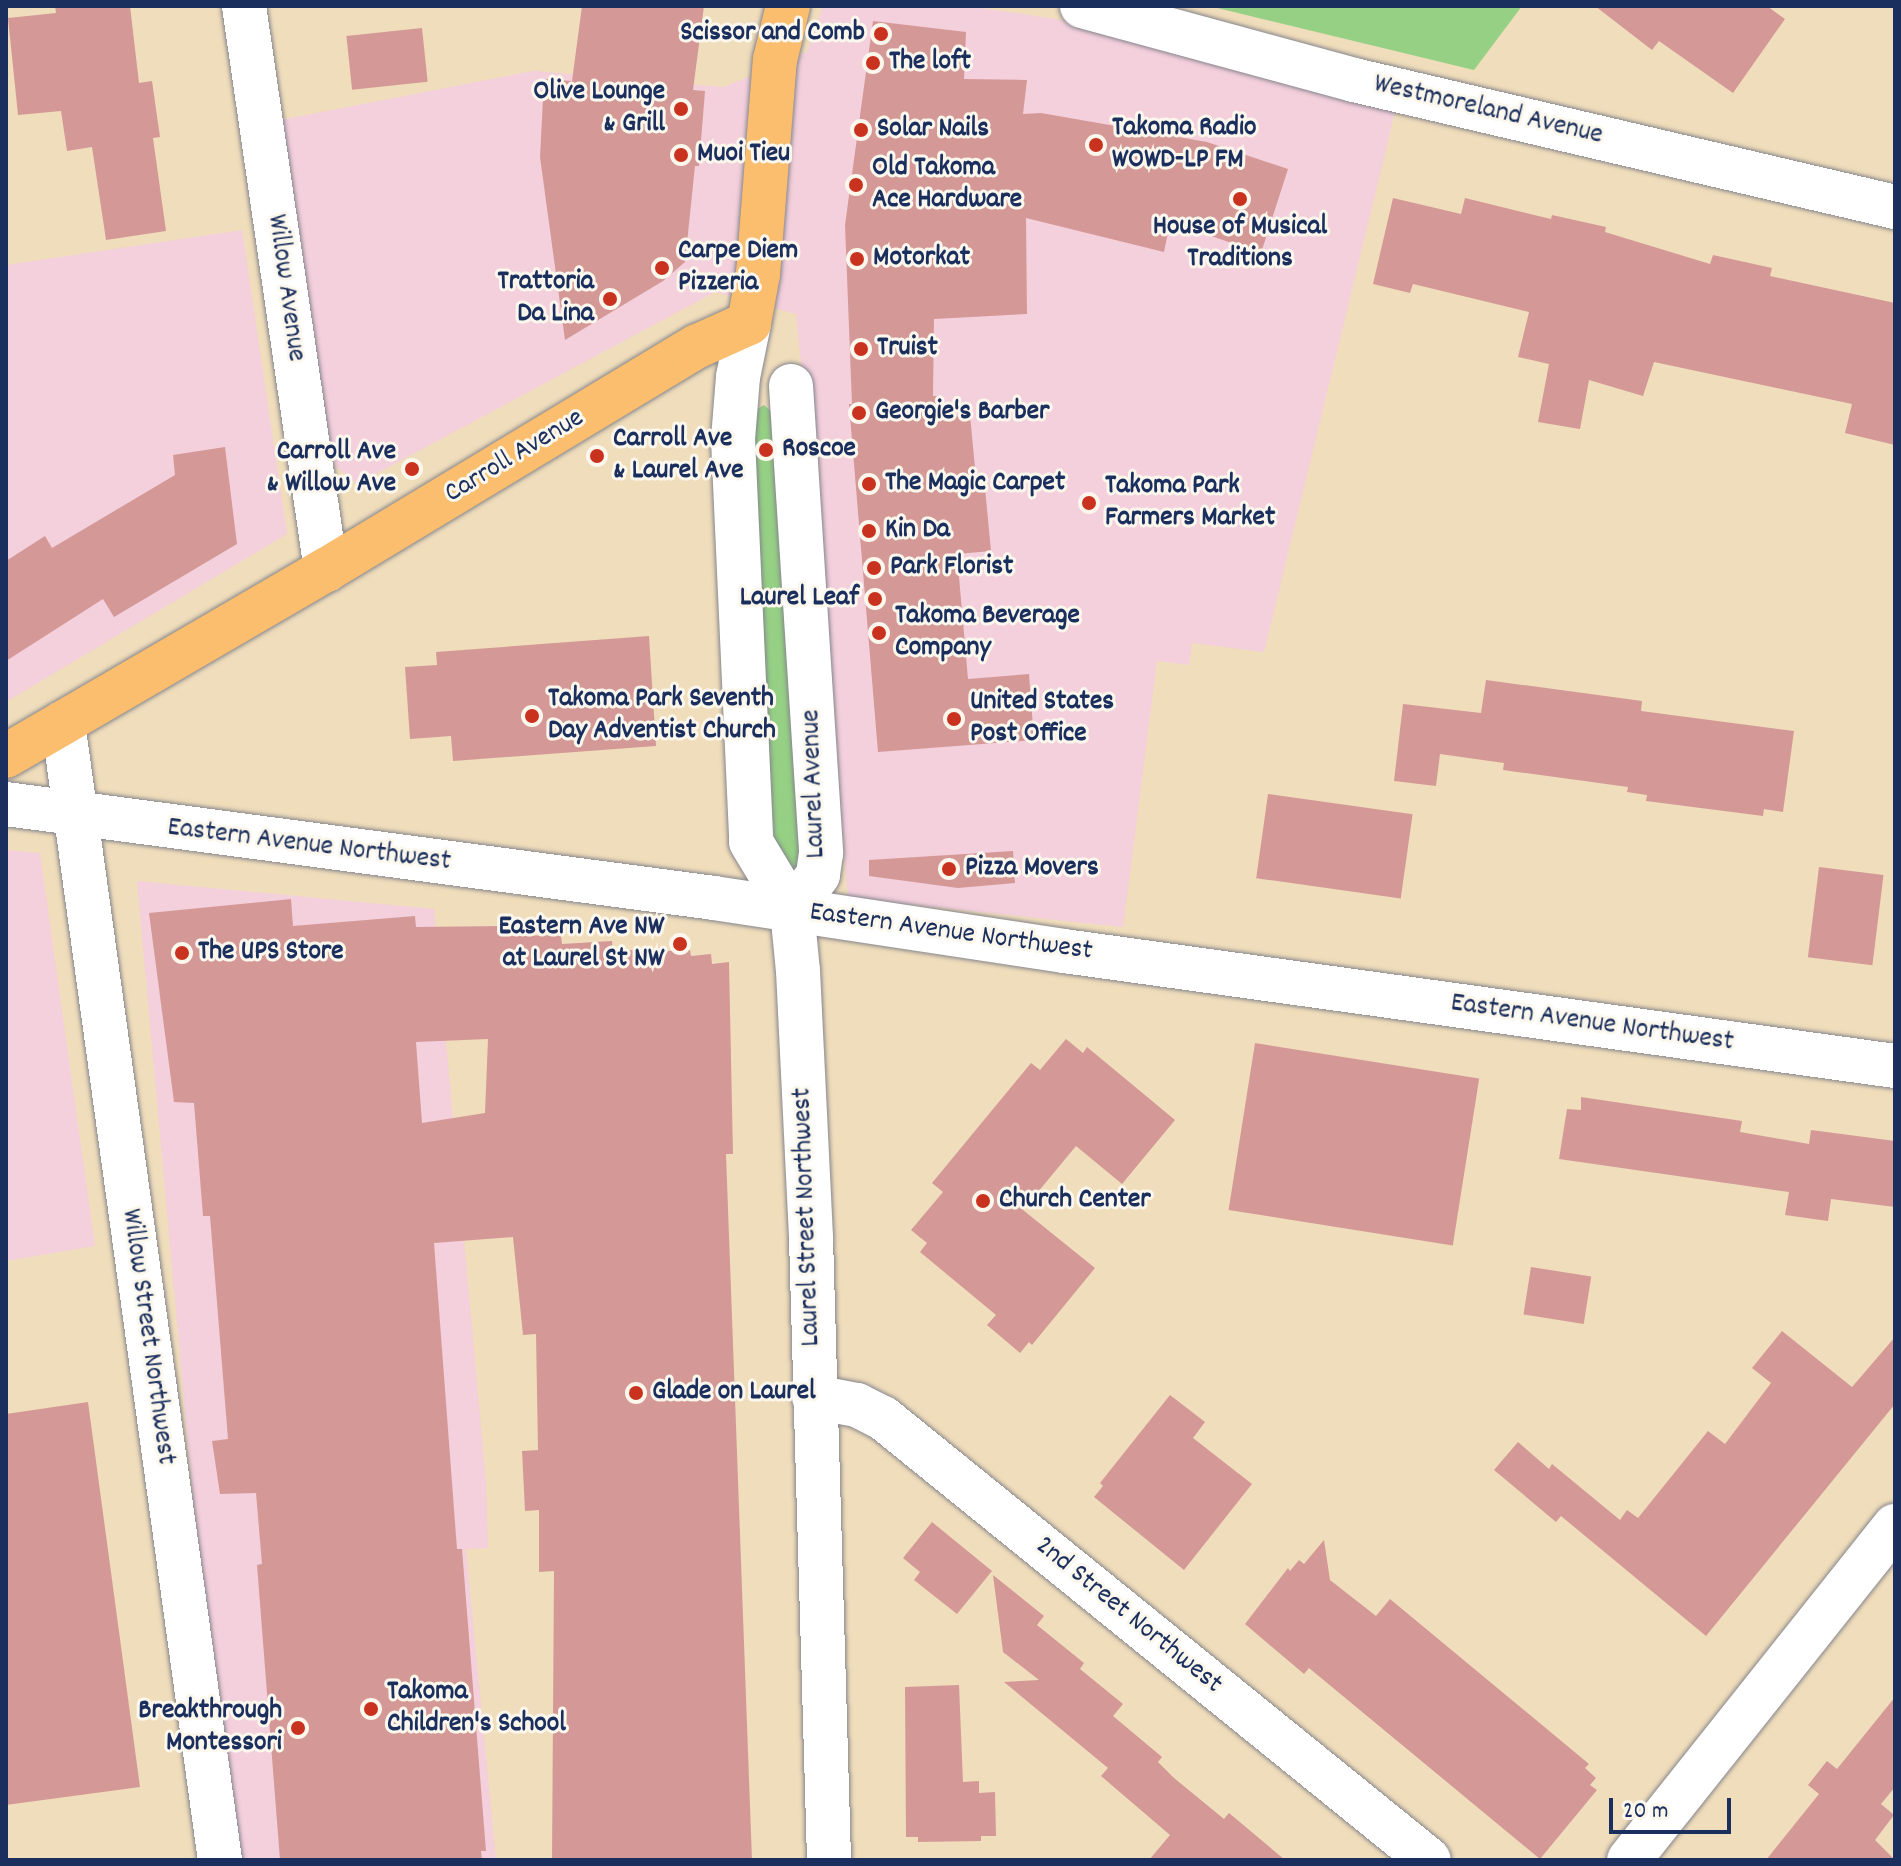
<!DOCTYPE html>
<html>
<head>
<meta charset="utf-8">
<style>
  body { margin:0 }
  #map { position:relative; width:1901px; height:1866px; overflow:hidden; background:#f0ddbb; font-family:Dekko,sans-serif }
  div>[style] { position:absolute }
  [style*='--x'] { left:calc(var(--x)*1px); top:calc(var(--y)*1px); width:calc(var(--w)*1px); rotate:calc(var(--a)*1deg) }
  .built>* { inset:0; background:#f4cfdc }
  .green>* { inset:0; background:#95d084 }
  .building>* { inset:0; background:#d49997; transform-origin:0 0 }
  .roads { filter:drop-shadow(0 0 2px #86868c) drop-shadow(0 0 2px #86868c) }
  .minor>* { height:44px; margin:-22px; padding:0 22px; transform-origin:22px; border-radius:22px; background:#fff }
  .major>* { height:44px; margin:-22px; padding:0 22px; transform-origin:22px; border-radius:22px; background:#fbbd6e }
  .dots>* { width:22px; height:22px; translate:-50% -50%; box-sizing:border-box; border:4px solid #fbf7ec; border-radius:50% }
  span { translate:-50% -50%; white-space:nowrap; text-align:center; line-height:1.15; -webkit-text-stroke:6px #fbf7ec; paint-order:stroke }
  .poi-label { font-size:28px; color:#1b2f5e; font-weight:700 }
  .right { translate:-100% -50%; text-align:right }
  .left { translate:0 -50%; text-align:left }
  .street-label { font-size:28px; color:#1b2f5e }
  .frame { position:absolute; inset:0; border:8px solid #1b2f5e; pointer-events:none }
  .scale { position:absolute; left:1609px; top:1798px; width:122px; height:36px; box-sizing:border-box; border:4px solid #1b2f5e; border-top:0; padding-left:10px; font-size:24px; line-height:28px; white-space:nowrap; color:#1b2f5e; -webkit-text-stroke:6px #fbf7ec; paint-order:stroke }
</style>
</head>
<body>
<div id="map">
  <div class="built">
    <i style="clip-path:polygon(823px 6px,969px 6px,1062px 20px,1215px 62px,1397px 104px,1264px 652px,1192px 643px,1189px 665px,1157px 661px,1123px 927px,848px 898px,818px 529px,796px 314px,715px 292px,357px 484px,335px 466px,321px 418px,275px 121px,533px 71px,724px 87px,807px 52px)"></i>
    <i style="clip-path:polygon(242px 230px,287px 534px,6px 702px,6px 265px)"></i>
    <i style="clip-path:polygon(6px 850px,40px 853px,95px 1246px,6px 1261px)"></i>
    <i style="clip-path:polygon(137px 881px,434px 909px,486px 1482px,488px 1548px,466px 1549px,496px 1860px,241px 1860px,200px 1576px)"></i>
  </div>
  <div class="green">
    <i style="clip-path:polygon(1209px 6px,1522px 6px,1474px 70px)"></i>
    <i style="clip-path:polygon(764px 405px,774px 414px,810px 864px,790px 872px,775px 861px,752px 417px,754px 411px)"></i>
  </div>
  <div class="building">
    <i style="clip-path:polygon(55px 6px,130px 6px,139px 83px,152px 81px,160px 137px,153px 138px,166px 231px,106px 240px,92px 147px,67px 151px,61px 111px,18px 115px,8px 18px,56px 13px)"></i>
    <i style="clip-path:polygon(582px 6px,704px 6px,693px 90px,705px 91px,699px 166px,695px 166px,685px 262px,663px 281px,565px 340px,540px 157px,544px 79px,572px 81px)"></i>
    <i style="clip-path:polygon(1595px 6px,1767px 6px,1785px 19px,1733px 93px,1659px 41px,1652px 50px)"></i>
    <i style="clip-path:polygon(873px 21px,966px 32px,964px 79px,1027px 80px,1023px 114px,1041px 113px,1207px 142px,1288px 169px,1261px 253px,1170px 222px,1164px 252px,1026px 218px,1027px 314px,934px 319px,933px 396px,941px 396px,943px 418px,970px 415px,977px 489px,985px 488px,991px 551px,957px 554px,968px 679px,1029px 674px,1034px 740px,878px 752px,849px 404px,852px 404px,845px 225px)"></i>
    <i style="left:422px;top:28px;width:54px;height:76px;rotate:84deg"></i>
    <i style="clip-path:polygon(1393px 198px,1461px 214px,1465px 198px,1551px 219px,1552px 215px,1606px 227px,1605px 232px,1710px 264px,1713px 255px,1772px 268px,1770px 276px,1895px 303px,1895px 445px,1845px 433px,1852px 404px,1654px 362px,1643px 396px,1589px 380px,1580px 429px,1538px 422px,1549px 364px,1518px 357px,1529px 312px,1413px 284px,1410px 293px,1373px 284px)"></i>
    <i style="clip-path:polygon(225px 447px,237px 544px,114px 617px,103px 599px,6px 661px,6px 561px,45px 536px,52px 548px,175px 475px,173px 455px)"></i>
    <i style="clip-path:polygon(649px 636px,656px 746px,453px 761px,451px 736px,410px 739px,405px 667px,437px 665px,436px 652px)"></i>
    <i style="clip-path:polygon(1486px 680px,1642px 701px,1641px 711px,1794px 731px,1783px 812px,1764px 809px,1763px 816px,1646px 801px,1647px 795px,1627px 792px,1628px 787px,1503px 770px,1504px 763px,1440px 754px,1436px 786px,1394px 781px,1403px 704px,1481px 713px)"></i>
    <i style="left:1268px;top:794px;width:146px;height:85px;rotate:8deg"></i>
    <i style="clip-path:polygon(1013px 851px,1015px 883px,958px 888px,869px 876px,869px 860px)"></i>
    <i style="left:1819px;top:867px;width:65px;height:91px;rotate:7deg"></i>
    <i style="clip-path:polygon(evenodd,291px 899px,293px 926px,415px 916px,416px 927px,503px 926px,504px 936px,561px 935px,562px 944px,612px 941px,613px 952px,665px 947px,666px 951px,690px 950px,691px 956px,711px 954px,712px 964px,729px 962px,733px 1154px,726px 1154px,752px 1860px,552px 1860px,554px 1571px,539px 1572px,539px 1510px,525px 1511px,522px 1451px,538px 1450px,536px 1334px,523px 1335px,513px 1237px,434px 1243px,457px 1549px,462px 1549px,486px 1851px,481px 1851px,482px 1860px,280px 1860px,257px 1565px,262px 1564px,256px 1493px,220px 1494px,212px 1441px,228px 1439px,210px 1216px,203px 1216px,194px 1103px,174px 1102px,149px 913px,291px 899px,488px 1039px,485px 1113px,422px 1123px,416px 1042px,488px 1039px)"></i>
    <i style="clip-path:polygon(1066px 1039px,1083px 1053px,1087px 1047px,1175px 1120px,1122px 1184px,1076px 1146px,1023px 1210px,1095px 1268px,1032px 1345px,1029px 1342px,1020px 1353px,987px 1325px,996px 1315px,920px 1252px,927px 1243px,911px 1230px,943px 1192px,932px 1183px,1031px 1063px,1040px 1070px)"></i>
    <i style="left:1255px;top:1043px;width:227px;height:169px;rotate:9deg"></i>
    <i style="clip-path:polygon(1581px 1097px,1742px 1121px,1740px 1132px,1809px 1144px,1811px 1130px,1895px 1141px,1895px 1207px,1831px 1199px,1828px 1221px,1785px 1215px,1789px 1192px,1559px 1159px,1567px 1109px,1581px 1110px)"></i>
    <i style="left:1531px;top:1267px;width:61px;height:48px;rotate:9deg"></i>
    <i style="clip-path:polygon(1782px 1331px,1852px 1387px,1895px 1337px,1895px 1404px,1706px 1636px,1561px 1516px,1556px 1522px,1494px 1470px,1518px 1442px,1549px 1469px,1552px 1464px,1620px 1520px,1627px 1510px,1638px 1518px,1708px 1431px,1725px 1444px,1771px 1383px,1752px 1368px)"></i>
    <i style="clip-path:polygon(1170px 1395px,1205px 1422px,1193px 1438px,1252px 1484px,1184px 1570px,1094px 1497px,1103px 1486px,1100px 1483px)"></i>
    <i style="clip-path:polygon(88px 1402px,140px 1787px,6px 1805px,6px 1414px)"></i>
    <i style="clip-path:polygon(932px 1522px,992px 1571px,957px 1614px,914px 1580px,920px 1572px,903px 1558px)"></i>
    <i style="clip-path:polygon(1324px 1540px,1330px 1580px,1376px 1616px,1390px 1599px,1589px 1764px,1585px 1768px,1596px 1778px,1590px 1785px,1597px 1790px,1540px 1859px,1309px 1668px,1304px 1674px,1245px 1624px,1288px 1568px,1290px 1571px,1299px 1560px,1304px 1564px)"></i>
    <i style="clip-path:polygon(993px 1575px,1044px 1616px,1037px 1625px,1084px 1663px,1080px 1669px,1123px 1704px,1113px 1716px,1162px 1757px,1158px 1762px,1174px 1778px,1224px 1819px,1229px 1813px,1285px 1860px,1149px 1860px,1170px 1835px,1101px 1776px,1108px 1768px,1004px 1682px,1039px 1680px,1003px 1652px)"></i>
    <i style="clip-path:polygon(959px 1685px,963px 1782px,979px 1781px,979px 1793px,995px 1792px,996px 1836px,981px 1836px,981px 1841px,918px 1842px,918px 1837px,906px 1837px,905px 1687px)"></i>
    <i style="clip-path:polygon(1895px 1697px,1895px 1787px,1881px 1804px,1894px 1815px,1875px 1840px,1895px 1860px,1766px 1860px,1819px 1794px,1808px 1785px,1827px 1761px,1837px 1769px)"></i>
  </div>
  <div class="roads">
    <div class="minor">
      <i style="--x:244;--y:6;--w:570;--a:81.73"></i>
      <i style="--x:1082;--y:6;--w:282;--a:15.2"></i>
      <i style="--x:1354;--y:80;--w:556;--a:13.21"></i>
      <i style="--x:749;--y:323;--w:55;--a:101.5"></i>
      <i style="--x:738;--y:377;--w:62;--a:94.6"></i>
      <i style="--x:733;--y:439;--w:403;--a:87.4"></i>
      <i style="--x:751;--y:842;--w:79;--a:58.9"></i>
      <i style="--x:792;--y:910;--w:61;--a:84.4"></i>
      <i style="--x:798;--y:971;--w:267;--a:87.2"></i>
      <i style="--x:811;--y:1238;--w:622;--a:88.34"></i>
      <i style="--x:791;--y:386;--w:468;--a:86.3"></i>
      <i style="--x:821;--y:853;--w:22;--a:98"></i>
      <i style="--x:818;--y:875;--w:44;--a:126.6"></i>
      <i style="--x:63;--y:723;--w:1148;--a:82.14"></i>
      <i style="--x:6;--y:804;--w:714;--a:7.56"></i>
      <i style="--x:714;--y:898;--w:354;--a:8.6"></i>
      <i style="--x:1064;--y:951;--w:839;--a:7.88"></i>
      <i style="--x:814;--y:1397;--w:44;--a:10.5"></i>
      <i style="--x:857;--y:1405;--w:29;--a:27"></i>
      <i style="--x:883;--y:1418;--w:702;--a:38.99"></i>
      <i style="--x:1629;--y:1860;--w:427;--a:-51.5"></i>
    </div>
    <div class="major">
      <i style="--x:6;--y:756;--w:370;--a:-30.2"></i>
      <i style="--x:326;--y:570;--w:434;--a:-31.1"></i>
      <i style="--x:698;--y:346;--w:56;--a:-24.3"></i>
      <i style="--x:749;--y:323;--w:50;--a:-79.6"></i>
      <i style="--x:758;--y:274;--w:215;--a:-85.5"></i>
      <i style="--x:775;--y:60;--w:56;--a:-76.5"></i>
    </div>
  </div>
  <div class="dots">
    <i style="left:881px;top:34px;background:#c8321e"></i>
    <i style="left:873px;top:63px;background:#c8321e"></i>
    <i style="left:681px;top:109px;background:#c8321e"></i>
    <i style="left:861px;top:130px;background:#c8321e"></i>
    <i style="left:1096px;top:145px;background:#c8321e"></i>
    <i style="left:681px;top:155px;background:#c8321e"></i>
    <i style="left:856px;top:185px;background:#c8321e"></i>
    <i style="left:1240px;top:199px;background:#c8321e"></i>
    <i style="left:857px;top:259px;background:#c8321e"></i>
    <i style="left:662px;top:268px;background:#c8321e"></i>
    <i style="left:610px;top:299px;background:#c8321e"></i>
    <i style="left:861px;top:349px;background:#c8321e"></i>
    <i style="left:859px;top:413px;background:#c8321e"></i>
    <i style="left:766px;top:450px;background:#c8321e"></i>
    <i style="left:597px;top:456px;background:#c8321e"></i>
    <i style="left:412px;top:469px;background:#c8321e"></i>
    <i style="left:869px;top:484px;background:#c8321e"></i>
    <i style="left:1089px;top:503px;background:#c8321e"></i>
    <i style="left:869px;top:531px;background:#c8321e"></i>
    <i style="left:874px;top:568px;background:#c8321e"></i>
    <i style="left:875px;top:599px;background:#c8321e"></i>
    <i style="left:879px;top:633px;background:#c8321e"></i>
    <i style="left:532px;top:716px;background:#c8321e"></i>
    <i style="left:954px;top:719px;background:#c8321e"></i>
    <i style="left:949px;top:869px;background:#c8321e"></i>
    <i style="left:680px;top:944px;background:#c8321e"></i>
    <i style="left:182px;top:953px;background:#c8321e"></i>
    <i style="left:983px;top:1201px;background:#c8321e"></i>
    <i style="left:636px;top:1393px;background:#c8321e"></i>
    <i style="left:371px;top:1709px;background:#c8321e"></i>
    <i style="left:298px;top:1728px;background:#c8321e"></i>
  </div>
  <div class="poi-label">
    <span class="right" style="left:865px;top:34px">Scissor and Comb</span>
    <span class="left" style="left:889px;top:63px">The loft</span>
    <span class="right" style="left:665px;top:109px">Olive Lounge<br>&amp; Grill</span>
    <span class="left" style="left:1112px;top:145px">Takoma Radio<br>WOWD-LP FM</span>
    <span class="left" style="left:877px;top:130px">Solar Nails</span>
    <span class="left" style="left:697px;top:155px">Muoi Tieu</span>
    <span class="left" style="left:872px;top:185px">Old Takoma<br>Ace Hardware</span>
    <span style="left:1240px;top:244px">House of Musical<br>Traditions</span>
    <span class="left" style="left:678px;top:268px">Carpe Diem<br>Pizzeria</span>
    <span class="left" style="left:873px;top:259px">Motorkat</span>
    <span class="right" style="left:594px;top:299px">Trattoria<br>Da Lina</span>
    <span class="left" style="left:877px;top:349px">Truist</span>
    <span class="left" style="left:875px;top:413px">Georgie's Barber</span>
    <span class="left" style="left:613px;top:456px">Carroll Ave<br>&amp; Laurel Ave</span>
    <span class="left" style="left:782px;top:450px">Roscoe</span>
    <span class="right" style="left:396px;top:469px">Carroll Ave<br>&amp; Willow Ave</span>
    <span class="left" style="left:885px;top:484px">The Magic Carpet</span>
    <span class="left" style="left:1105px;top:503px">Takoma Park<br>Farmers Market</span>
    <span class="left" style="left:885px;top:531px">Kin Da</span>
    <span class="left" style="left:890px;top:568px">Park Florist</span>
    <span class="right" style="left:859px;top:599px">Laurel Leaf</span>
    <span class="left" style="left:895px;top:633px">Takoma Beverage<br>Company</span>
    <span class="left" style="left:548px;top:716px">Takoma Park Seventh<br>Day Adventist Church</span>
    <span class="left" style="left:970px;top:719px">United States<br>Post Office</span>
    <span class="left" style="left:965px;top:869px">Pizza Movers</span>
    <span class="right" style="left:664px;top:944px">Eastern Ave NW<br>at Laurel St NW</span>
    <span class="left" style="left:198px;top:953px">The UPS Store</span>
    <span class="left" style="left:999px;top:1201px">Church Center</span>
    <span class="left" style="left:652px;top:1393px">Glade on Laurel</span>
    <span class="left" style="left:387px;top:1709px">Takoma<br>Children's School</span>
    <span class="right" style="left:282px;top:1728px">Breakthrough<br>Montessori</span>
  </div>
  <div class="street-label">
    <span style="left:1488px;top:111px;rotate:13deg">Westmoreland Avenue</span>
    <span style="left:285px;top:288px;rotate:82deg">Willow Avenue</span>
    <span style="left:515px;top:457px;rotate:-31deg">Carroll Avenue</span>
    <span style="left:815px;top:784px;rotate:-92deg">Laurel Avenue</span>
    <span style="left:309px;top:846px;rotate:7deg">Eastern Avenue Northwest</span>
    <span style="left:951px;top:933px;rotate:8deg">Eastern Avenue Northwest</span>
    <span style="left:1592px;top:1024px;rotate:8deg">Eastern Avenue Northwest</span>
    <span style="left:808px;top:1217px;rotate:-92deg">Laurel Street Northwest</span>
    <span style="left:147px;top:1337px;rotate:82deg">Willow Street Northwest</span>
    <span style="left:1128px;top:1616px;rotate:39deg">2nd Street Northwest</span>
  </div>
  <div class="frame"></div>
  <div class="scale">20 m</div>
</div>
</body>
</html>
